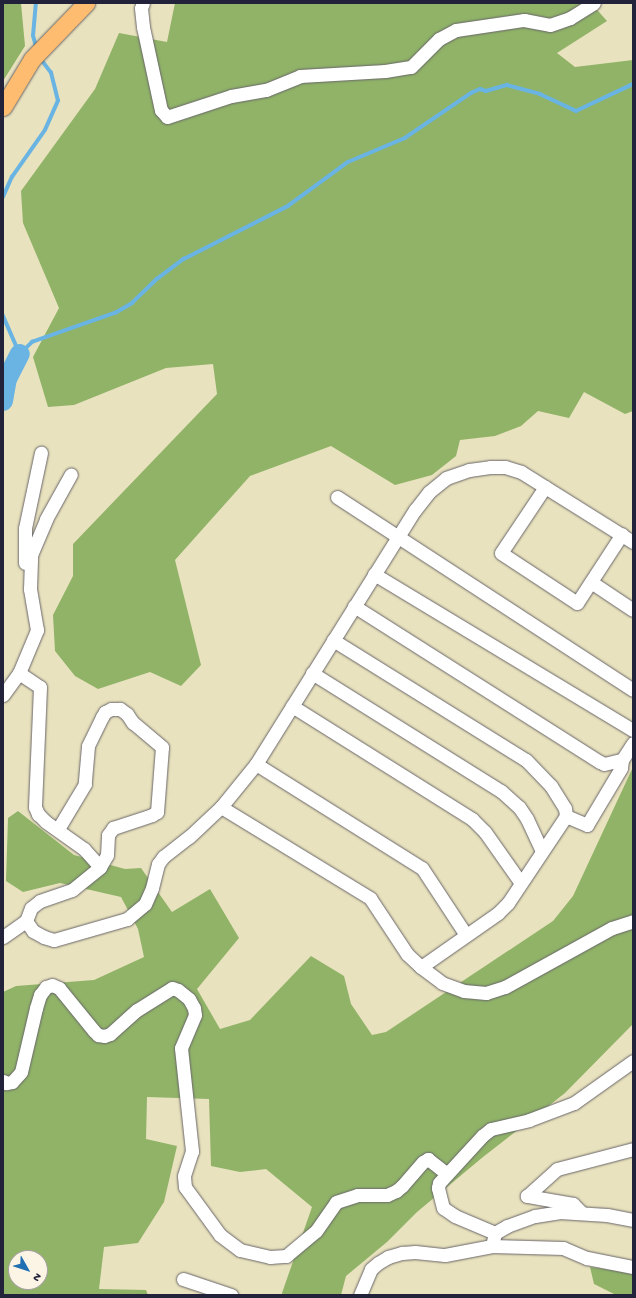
<!DOCTYPE html>
<html>
<head>
<meta charset="utf-8">
<style>
  body { margin:0 }
  #map { position:relative; width:636px; height:1298px; overflow:hidden; background:#e9e2be; font-family:"Gochi Hand",sans-serif }
  div>[style] { position:absolute }
  [style*='--x'] { left:calc(var(--x)*1px); top:calc(var(--y)*1px); width:calc(var(--w)*1px); rotate:calc(var(--a)*1deg) }
  .forest>* { inset:0; background:#90b368 }
  .stream>* { height:3.5px; margin:-1.75px; padding:0 1.75px; transform-origin:1.75px; border-radius:1.75px; background:#69b4e2 }
  .river>* { height:20px; margin:-10px; padding:0 10px; transform-origin:10px; border-radius:10px; background:#69b4e2 }
  .roads { filter:drop-shadow(0 0 1px #686569) drop-shadow(0 0 1px #686569) }
  .minor>* { height:13px; margin:-6.5px; padding:0 6.5px; transform-origin:6.5px; border-radius:6.5px; background:#fff }
  .major>* { height:17px; margin:-8.5px; padding:0 8.5px; transform-origin:8.5px; border-radius:8.5px; background:#fdbc6f }
  span { translate:-50% -50%; white-space:nowrap; text-align:center; line-height:1.15; -webkit-text-stroke:4px #fcf5e5; paint-order:stroke }
  .frame { position:absolute; inset:0; border:4px solid #22223b; pointer-events:none }
  .north { position:absolute; left:8px; top:1250px; width:40px; height:40px; box-sizing:border-box; background:#fcf5e5; border:1px solid #a5a1a1; border-radius:50%; rotate:129deg; font-size:11px; font-weight:700; line-height:16px; text-align:center; color:#22223b }
  .north::after { content:''; display:block; margin:auto; width:14px; height:18px; background:#1f6fb2; clip-path:polygon(50% 0,100% 100%,50% 72%,0 100%) }
</style>
</head>
<body>
<div id="map">
  <div class="forest">
    <i style="clip-path:polygon(3px 3px,21px 3px,25px 46px,3px 81px)"></i>
    <i style="clip-path:polygon(175px 3px,591px 3px,607px 21px,557px 53px,575px 67px,633px 60px,633px 411px,625px 414px,584px 392px,569px 418px,538px 411px,521px 426px,495px 436px,460px 440px,456px 456px,432px 475px,395px 485px,331px 446px,250px 476px,175px 560px,201px 665px,181px 686px,150px 672px,98px 689px,75px 676px,55px 651px,53px 615px,73px 576px,73px 544px,217px 394px,213px 364px,166px 368px,74px 405px,48px 407px,33px 357px,59px 308px,23px 223px,21px 191px,95px 89px,119px 33px,167px 42px)"></i>
    <i style="clip-path:polygon(evenodd,633px 767px,633px 1024px,565px 1093px,483px 1157px,417px 1212px,387px 1242px,346px 1276px,341px 1295px,283px 1295px,282px 1293px,312px 1207px,266px 1169px,240px 1172px,211px 1166px,209px 1099px,147px 1097px,146px 1139px,177px 1146px,164px 1202px,138px 1243px,104px 1247px,99px 1289px,146px 1290px,148px 1295px,3px 1295px,3px 992px,16px 986px,94px 980px,144px 957px,138px 929px,121px 897px,60px 883px,23px 892px,6px 881px,8px 818px,18px 811px,74px 855px,125px 869px,141px 868px,172px 912px,210px 889px,239px 938px,197px 989px,220px 1029px,250px 1020px,311px 956px,344px 976px,351px 1004px,372px 1035px,386px 1032px,553px 921px,573px 896px,633px 767px,16px 1258px,40px 1258px,40px 1282px,16px 1282px,16px 1258px)"></i>
    <i style="clip-path:polygon(590px 1267px,633px 1273px,633px 1295px,616px 1295px,594px 1284px)"></i>
  </div>
  <div class="stream">
    <i style="--x:36;--y:47;--w:11;--a:-105"></i>
    <i style="--x:33;--y:36;--w:33;--a:-85"></i>
    <i style="--x:3;--y:197;--w:22;--a:-66"></i>
    <i style="--x:12;--y:177;--w:57;--a:-54.9"></i>
    <i style="--x:45;--y:130;--w:32;--a:-66"></i>
    <i style="--x:58;--y:101;--w:29;--a:-104"></i>
    <i style="--x:51;--y:73;--w:20;--a:-127"></i>
    <i style="--x:3;--y:315;--w:43;--a:66.4"></i>
    <i style="--x:20;--y:354;--w:17;--a:-45"></i>
    <i style="--x:32;--y:342;--w:88;--a:-19.3"></i>
    <i style="--x:115;--y:313;--w:20;--a:-30"></i>
    <i style="--x:132;--y:303;--w:35;--a:-44"></i>
    <i style="--x:157;--y:279;--w:34;--a:-37"></i>
    <i style="--x:184;--y:259;--w:117;--a:-27"></i>
    <i style="--x:288;--y:206;--w:74;--a:-36.3"></i>
    <i style="--x:348;--y:162;--w:62;--a:-22.8"></i>
    <i style="--x:405;--y:138;--w:80;--a:-34.3"></i>
    <i style="--x:471;--y:93;--w:10;--a:-24"></i>
    <i style="--x:480;--y:89;--w:6;--a:18"></i>
    <i style="--x:486;--y:91;--w:22;--a:-16"></i>
    <i style="--x:507;--y:85;--w:34;--a:15"></i>
    <i style="--x:540;--y:94;--w:40;--a:25"></i>
    <i style="--x:576;--y:111;--w:63;--a:-25.3"></i>
  </div>
  <div class="river">
    <i style="--x:3;--y:401;--w:22;--a:-80"></i>
    <i style="--x:7;--y:379;--w:28;--a:-63"></i>
  </div>
  <div class="roads">
    <div class="minor">
      <i style="--x:143;--y:3;--w:5;--a:112"></i>
      <i style="--x:141;--y:8;--w:19;--a:84"></i>
      <i style="--x:143;--y:27;--w:85;--a:77.8"></i>
      <i style="--x:161;--y:110;--w:9;--a:49"></i>
      <i style="--x:167;--y:117;--w:67;--a:-18.2"></i>
      <i style="--x:231;--y:96;--w:36;--a:-10"></i>
      <i style="--x:266;--y:90;--w:37;--a:-22"></i>
      <i style="--x:300;--y:76;--w:85;--a:-3.4"></i>
      <i style="--x:385;--y:71;--w:26;--a:-9"></i>
      <i style="--x:411;--y:67;--w:40;--a:-45"></i>
      <i style="--x:439;--y:39;--w:19;--a:-28"></i>
      <i style="--x:456;--y:30;--w:69;--a:-8.4"></i>
      <i style="--x:524;--y:20;--w:26;--a:11"></i>
      <i style="--x:550;--y:25;--w:21;--a:-19"></i>
      <i style="--x:570;--y:18;--w:28;--a:-32"></i>
      <i style="--x:545;--y:487;--w:79;--a:123.7"></i>
      <i style="--x:501;--y:553;--w:91;--a:33.3"></i>
      <i style="--x:577;--y:603;--w:82;--a:-56.9"></i>
      <i style="--x:337;--y:497;--w:353;--a:33.1"></i>
      <i style="--x:25;--y:563;--w:35;--a:-90"></i>
      <i style="--x:25;--y:528;--w:77;--a:-78"></i>
      <i style="--x:374;--y:574;--w:302;--a:31.1"></i>
      <i style="--x:591;--y:582;--w:50;--a:33.7"></i>
      <i style="--x:354;--y:606;--w:291;--a:32.4"></i>
      <i style="--x:600;--y:762;--w:4;--a:27"></i>
      <i style="--x:604;--y:764;--w:18;--a:-13"></i>
      <i style="--x:333;--y:640;--w:227;--a:31.9"></i>
      <i style="--x:526;--y:760;--w:36;--a:46"></i>
      <i style="--x:551;--y:786;--w:26;--a:58"></i>
      <i style="--x:565;--y:808;--w:8;--a:83"></i>
      <i style="--x:19;--y:673;--w:25;--a:34"></i>
      <i style="--x:40;--y:687;--w:120;--a:92.4"></i>
      <i style="--x:35;--y:807;--w:8;--a:67"></i>
      <i style="--x:38;--y:814;--w:11;--a:45"></i>
      <i style="--x:46;--y:822;--w:47;--a:35.4"></i>
      <i style="--x:84;--y:849;--w:24;--a:48"></i>
      <i style="--x:312;--y:673;--w:223;--a:32"></i>
      <i style="--x:501;--y:791;--w:24;--a:42"></i>
      <i style="--x:519;--y:807;--w:14;--a:56"></i>
      <i style="--x:527;--y:819;--w:35;--a:65"></i>
      <i style="--x:3;--y:695;--w:27;--a:-54"></i>
      <i style="--x:19;--y:673;--w:47;--a:-67.3"></i>
      <i style="--x:37;--y:630;--w:42;--a:-99.7"></i>
      <i style="--x:30;--y:589;--w:34;--a:-88"></i>
      <i style="--x:31;--y:555;--w:39;--a:-67"></i>
      <i style="--x:46;--y:519;--w:51;--a:-60.9"></i>
      <i style="--x:292;--y:706;--w:213;--a:32.1"></i>
      <i style="--x:472;--y:819;--w:18;--a:45"></i>
      <i style="--x:485;--y:832;--w:62;--a:54.8"></i>
      <i style="--x:256;--y:764;--w:196;--a:32.1"></i>
      <i style="--x:422;--y:868;--w:80;--a:56.7"></i>
      <i style="--x:221;--y:807;--w:175;--a:31.4"></i>
      <i style="--x:370;--y:898;--w:67;--a:56.5"></i>
      <i style="--x:407;--y:954;--w:19;--a:43"></i>
      <i style="--x:421;--y:967;--w:26;--a:37"></i>
      <i style="--x:442;--y:983;--w:23;--a:20"></i>
      <i style="--x:464;--y:991;--w:22;--a:5"></i>
      <i style="--x:486;--y:993;--w:20;--a:-18"></i>
      <i style="--x:505;--y:987;--w:122;--a:-28.9"></i>
      <i style="--x:612;--y:928;--w:22;--a:-18"></i>
      <i style="--x:26;--y:921;--w:12;--a:55"></i>
      <i style="--x:33;--y:931;--w:13;--a:29"></i>
      <i style="--x:44;--y:937;--w:10;--a:17"></i>
      <i style="--x:54;--y:940;--w:76;--a:-16"></i>
      <i style="--x:127;--y:919;--w:23;--a:-40"></i>
      <i style="--x:145;--y:904;--w:17;--a:-66"></i>
      <i style="--x:152;--y:888;--w:25;--a:-76"></i>
      <i style="--x:158;--y:864;--w:9;--a:-54"></i>
      <i style="--x:163;--y:857;--w:33;--a:-38"></i>
      <i style="--x:189;--y:837;--w:44;--a:-43.2"></i>
      <i style="--x:221;--y:807;--w:55;--a:-50.9"></i>
      <i style="--x:256;--y:764;--w:300;--a:-58"></i>
      <i style="--x:415;--y:510;--w:23;--a:-52"></i>
      <i style="--x:429;--y:492;--w:22;--a:-39"></i>
      <i style="--x:446;--y:478;--w:24;--a:-19"></i>
      <i style="--x:469;--y:470;--w:21;--a:-8"></i>
      <i style="--x:490;--y:467;--w:15;--a:0"></i>
      <i style="--x:505;--y:467;--w:17;--a:17"></i>
      <i style="--x:521;--y:472;--w:132;--a:32"></i>
      <i style="--x:3;--y:937;--w:28;--a:-35"></i>
      <i style="--x:26;--y:921;--w:14;--a:-69"></i>
      <i style="--x:31;--y:908;--w:11;--a:-38"></i>
      <i style="--x:40;--y:901;--w:34;--a:-19"></i>
      <i style="--x:72;--y:890;--w:36;--a:-39"></i>
      <i style="--x:100;--y:867;--w:14;--a:-60"></i>
      <i style="--x:107;--y:855;--w:20;--a:-87"></i>
      <i style="--x:108;--y:835;--w:9;--a:-54"></i>
      <i style="--x:113;--y:828;--w:41;--a:-18.4"></i>
      <i style="--x:152;--y:815;--w:6;--a:-31"></i>
      <i style="--x:157;--y:812;--w:65;--a:-85.6"></i>
      <i style="--x:162;--y:747;--w:38;--a:-140"></i>
      <i style="--x:133;--y:723;--w:11;--a:-124"></i>
      <i style="--x:127;--y:714;--w:9;--a:-144"></i>
      <i style="--x:120;--y:709;--w:9;--a:180"></i>
      <i style="--x:111;--y:709;--w:7;--a:153"></i>
      <i style="--x:105;--y:712;--w:6;--a:121"></i>
      <i style="--x:102;--y:717;--w:32;--a:116"></i>
      <i style="--x:88;--y:746;--w:38;--a:95"></i>
      <i style="--x:85;--y:784;--w:52;--a:121"></i>
      <i style="--x:421;--y:967;--w:94;--a:-35"></i>
      <i style="--x:498;--y:913;--w:14;--a:-45"></i>
      <i style="--x:508;--y:903;--w:105;--a:-56.3"></i>
      <i style="--x:566;--y:816;--w:23;--a:23"></i>
      <i style="--x:587;--y:825;--w:66;--a:-59.2"></i>
      <i style="--x:621;--y:768;--w:8;--a:-83"></i>
      <i style="--x:622;--y:760;--w:20;--a:-57"></i>
      <i style="--x:3;--y:1081;--w:4;--a:34"></i>
      <i style="--x:6;--y:1083;--w:6;--a:-9"></i>
      <i style="--x:12;--y:1082;--w:13;--a:-48"></i>
      <i style="--x:21;--y:1072;--w:66;--a:-76.8"></i>
      <i style="--x:36;--y:1008;--w:14;--a:-73"></i>
      <i style="--x:40;--y:995;--w:10;--a:-53"></i>
      <i style="--x:46;--y:987;--w:6;--a:-18"></i>
      <i style="--x:52;--y:985;--w:8;--a:23"></i>
      <i style="--x:59;--y:988;--w:55;--a:50.9"></i>
      <i style="--x:94;--y:1031;--w:6;--a:45"></i>
      <i style="--x:98;--y:1035;--w:6;--a:9"></i>
      <i style="--x:104;--y:1036;--w:6;--a:-18"></i>
      <i style="--x:110;--y:1034;--w:36;--a:-42"></i>
      <i style="--x:137;--y:1010;--w:41;--a:-32.2"></i>
      <i style="--x:172;--y:988;--w:6;--a:18"></i>
      <i style="--x:178;--y:990;--w:14;--a:39"></i>
      <i style="--x:189;--y:999;--w:10;--a:61"></i>
      <i style="--x:194;--y:1008;--w:7;--a:82"></i>
      <i style="--x:195;--y:1015;--w:36;--a:113"></i>
      <i style="--x:181;--y:1048;--w:104;--a:83.9"></i>
      <i style="--x:192;--y:1151;--w:26;--a:108"></i>
      <i style="--x:184;--y:1176;--w:11;--a:85"></i>
      <i style="--x:185;--y:1187;--w:59;--a:53.9"></i>
      <i style="--x:220;--y:1235;--w:25;--a:37"></i>
      <i style="--x:240;--y:1250;--w:31;--a:13"></i>
      <i style="--x:270;--y:1257;--w:16;--a:-4"></i>
      <i style="--x:286;--y:1256;--w:39;--a:-40"></i>
      <i style="--x:316;--y:1231;--w:35;--a:-55"></i>
      <i style="--x:336;--y:1202;--w:22;--a:-18"></i>
      <i style="--x:357;--y:1195;--w:30;--a:0"></i>
      <i style="--x:387;--y:1195;--w:10;--a:-24"></i>
      <i style="--x:396;--y:1191;--w:8;--a:-40"></i>
      <i style="--x:402;--y:1186;--w:32;--a:-49"></i>
      <i style="--x:423;--y:1162;--w:6;--a:-31"></i>
      <i style="--x:428;--y:1159;--w:24;--a:38"></i>
      <i style="--x:582;--y:1213;--w:13;--a:-135"></i>
      <i style="--x:573;--y:1204;--w:47;--a:-170.1"></i>
      <i style="--x:527;--y:1196;--w:40;--a:-42"></i>
      <i style="--x:557;--y:1169;--w:79;--a:-14.7"></i>
      <i style="--x:495;--y:1233;--w:14;--a:-30"></i>
      <i style="--x:507;--y:1226;--w:30;--a:-20"></i>
      <i style="--x:535;--y:1216;--w:24;--a:-9"></i>
      <i style="--x:559;--y:1212;--w:48;--a:3.6"></i>
      <i style="--x:607;--y:1215;--w:26;--a:11"></i>
      <i style="--x:492;--y:1246;--w:71;--a:1.6"></i>
      <i style="--x:563;--y:1248;--w:26;--a:23"></i>
      <i style="--x:587;--y:1258;--w:47;--a:11.1"></i>
      <i style="--x:183;--y:1279;--w:51;--a:18.4"></i>
      <i style="--x:360;--y:1295;--w:28;--a:-67"></i>
      <i style="--x:371;--y:1269;--w:9;--a:-41"></i>
      <i style="--x:378;--y:1263;--w:12;--a:-31"></i>
      <i style="--x:388;--y:1257;--w:15;--a:-16"></i>
      <i style="--x:402;--y:1253;--w:13;--a:-4"></i>
      <i style="--x:415;--y:1252;--w:30;--a:6"></i>
      <i style="--x:445;--y:1255;--w:48;--a:-10.8"></i>
      <i style="--x:492;--y:1246;--w:13;--a:-77"></i>
      <i style="--x:495;--y:1233;--w:43;--a:-157"></i>
      <i style="--x:455;--y:1216;--w:14;--a:-146"></i>
      <i style="--x:443;--y:1208;--w:21;--a:-104"></i>
      <i style="--x:438;--y:1188;--w:5;--a:-79"></i>
      <i style="--x:439;--y:1183;--w:64;--a:-47.5"></i>
      <i style="--x:482;--y:1136;--w:11;--a:-38"></i>
      <i style="--x:491;--y:1129;--w:39;--a:-13"></i>
      <i style="--x:529;--y:1120;--w:48;--a:-20.7"></i>
      <i style="--x:574;--y:1103;--w:72;--a:-35.4"></i>
    </div>
    <div class="major">
      <i style="--x:3;--y:107;--w:56;--a:-58.9"></i>
      <i style="--x:32;--y:59;--w:78;--a:-46"></i>
    </div>
  </div>
  <div class="frame"></div>
  <div class="north">N</div>
</div>
</body>
</html>
